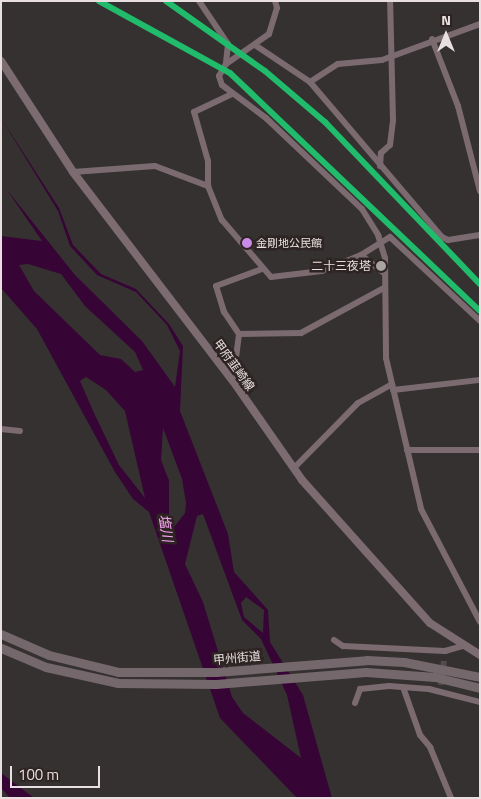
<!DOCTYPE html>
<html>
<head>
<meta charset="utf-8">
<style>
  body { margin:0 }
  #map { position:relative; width:481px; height:799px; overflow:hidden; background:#363131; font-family:"Titillium Web","Noto Sans JP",sans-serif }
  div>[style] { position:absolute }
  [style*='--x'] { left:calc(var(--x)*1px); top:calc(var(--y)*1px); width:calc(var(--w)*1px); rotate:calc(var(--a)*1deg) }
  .water>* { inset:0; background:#370436 }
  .river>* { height:11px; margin:-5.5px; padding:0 5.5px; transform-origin:5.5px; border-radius:5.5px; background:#370436 }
  .minor-tunnel>* { height:6px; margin-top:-3px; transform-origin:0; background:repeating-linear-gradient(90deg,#514b4b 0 6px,transparent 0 9px) }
  .minor>* { height:6px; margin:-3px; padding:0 3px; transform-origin:3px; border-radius:3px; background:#7b6b71 }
  .major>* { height:8px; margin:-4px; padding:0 4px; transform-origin:4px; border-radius:4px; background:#7c6b71 }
  .highway>* { height:9px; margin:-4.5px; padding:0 4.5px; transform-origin:4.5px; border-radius:4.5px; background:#75686c }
  .rail-1>* { height:6px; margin:-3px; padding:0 3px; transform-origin:3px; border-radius:3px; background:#20bc6c }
  .dots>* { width:14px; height:14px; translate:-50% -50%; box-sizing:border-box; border:2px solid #2f2424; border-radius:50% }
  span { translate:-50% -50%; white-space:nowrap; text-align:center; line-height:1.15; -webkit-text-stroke:5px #2f2424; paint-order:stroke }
  .bus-label { font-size:11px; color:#e8e0e0 }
  .left { translate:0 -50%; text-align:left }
  .poi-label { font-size:12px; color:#e8e0e0 }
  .right { translate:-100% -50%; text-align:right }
  .street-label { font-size:12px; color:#e8e0e0 }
  .water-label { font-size:14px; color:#f9a6f3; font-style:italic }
  .frame { position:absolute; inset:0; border:2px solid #e8e0e0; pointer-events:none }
  .north { position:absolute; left:421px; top:10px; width:50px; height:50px; -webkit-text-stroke:4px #2f2424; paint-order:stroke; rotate:0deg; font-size:14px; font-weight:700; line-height:20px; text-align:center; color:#e8e0e0 }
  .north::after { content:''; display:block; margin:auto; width:18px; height:22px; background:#e8e0e0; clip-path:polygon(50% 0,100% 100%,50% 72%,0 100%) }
  .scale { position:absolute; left:10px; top:766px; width:90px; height:22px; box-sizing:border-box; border:2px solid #e8e0e0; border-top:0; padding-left:6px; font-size:15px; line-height:18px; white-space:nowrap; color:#e8e0e0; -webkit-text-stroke:4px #2f2424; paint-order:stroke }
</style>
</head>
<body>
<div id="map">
  <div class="water">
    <i style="clip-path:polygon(evenodd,1px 118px,59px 208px,73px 245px,101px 274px,136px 289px,169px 324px,183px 346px,180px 411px,228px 534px,234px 572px,268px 610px,270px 642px,303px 695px,332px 798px,297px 798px,220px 718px,149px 512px,133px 499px,115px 472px,37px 329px,1px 288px,1px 236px,42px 241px,7px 190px,75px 275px,142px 341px,175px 387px,180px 351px,167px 325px,136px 292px,97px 275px,70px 246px,58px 211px,1px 118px,28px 264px,61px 274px,85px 306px,135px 352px,143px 370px,135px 372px,121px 359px,100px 355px,34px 291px,19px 265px,28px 264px,1px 118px,86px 377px,106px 390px,125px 411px,145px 498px,119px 465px,94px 413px,80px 381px,86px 377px,1px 118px,163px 428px,182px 479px,186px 503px,185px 513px,174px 527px,159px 494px,163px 428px,1px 118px,203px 514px,242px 620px,261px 639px,287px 695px,301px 758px,243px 713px,232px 697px,203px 602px,185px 564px,197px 516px,203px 514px,1px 118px,246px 597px,264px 610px,263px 633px,244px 617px,241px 603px,246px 597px)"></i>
    <i style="clip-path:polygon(1px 773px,34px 798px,10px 798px,1px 788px)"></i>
  </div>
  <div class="river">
    <i style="--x:156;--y:463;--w:19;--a:69"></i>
    <i style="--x:163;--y:481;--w:37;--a:90"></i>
  </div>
  <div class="minor-tunnel">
    <i style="--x:441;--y:685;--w:25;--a:-83"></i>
  </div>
  <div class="minor">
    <i style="--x:199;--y:1;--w:52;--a:56"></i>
    <i style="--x:228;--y:44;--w:20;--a:96"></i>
    <i style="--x:226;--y:64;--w:14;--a:120"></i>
    <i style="--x:219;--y:76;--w:9;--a:72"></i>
    <i style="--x:222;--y:85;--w:55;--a:36.9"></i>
    <i style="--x:266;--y:118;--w:132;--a:43.5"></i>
    <i style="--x:362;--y:209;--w:31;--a:58"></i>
    <i style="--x:378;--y:235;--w:24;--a:73"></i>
    <i style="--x:385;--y:258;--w:100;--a:89.4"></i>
    <i style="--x:386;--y:358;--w:155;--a:76.9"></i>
    <i style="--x:421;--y:509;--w:127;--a:62.4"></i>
    <i style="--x:432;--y:39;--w:72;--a:68.8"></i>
    <i style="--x:458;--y:106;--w:88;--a:75.5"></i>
    <i style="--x:255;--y:45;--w:66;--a:33.9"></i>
    <i style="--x:310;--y:82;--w:33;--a:-33"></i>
    <i style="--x:338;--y:64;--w:44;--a:-5.2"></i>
    <i style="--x:382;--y:60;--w:104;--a:-20.2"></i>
    <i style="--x:226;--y:64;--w:52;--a:-34.9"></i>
    <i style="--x:269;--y:34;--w:27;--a:-73"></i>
    <i style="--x:277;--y:8;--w:7;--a:-106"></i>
    <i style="--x:310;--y:82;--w:204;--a:49.6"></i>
    <i style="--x:442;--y:237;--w:7;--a:27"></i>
    <i style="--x:448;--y:240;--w:32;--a:-9"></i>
    <i style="--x:380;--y:166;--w:13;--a:-86"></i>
    <i style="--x:381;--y:153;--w:12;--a:-42"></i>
    <i style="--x:390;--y:145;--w:25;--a:-83"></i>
    <i style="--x:393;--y:120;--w:119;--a:-91.4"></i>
    <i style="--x:73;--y:172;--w:82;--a:-4.2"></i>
    <i style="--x:155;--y:166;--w:57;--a:20.7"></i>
    <i style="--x:208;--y:186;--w:37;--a:68"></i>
    <i style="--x:222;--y:220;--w:75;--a:49.3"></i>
    <i style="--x:271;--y:277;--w:51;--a:-6.7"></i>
    <i style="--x:322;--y:271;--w:42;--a:-22.3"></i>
    <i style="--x:361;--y:255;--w:29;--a:38"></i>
    <i style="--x:208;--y:186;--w:25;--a:-90"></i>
    <i style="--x:208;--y:161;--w:51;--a:-105.9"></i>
    <i style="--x:194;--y:112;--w:42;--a:-25.3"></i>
    <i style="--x:361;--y:255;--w:34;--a:-32"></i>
    <i style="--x:390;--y:237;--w:123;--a:43"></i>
    <i style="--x:239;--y:334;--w:62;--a:-0.9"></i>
    <i style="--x:301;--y:333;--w:94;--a:-28.5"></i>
    <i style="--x:233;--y:381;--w:47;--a:-82.7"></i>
    <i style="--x:239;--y:334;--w:27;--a:-124"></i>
    <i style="--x:224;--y:312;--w:27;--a:-107"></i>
    <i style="--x:216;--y:286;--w:49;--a:-20.3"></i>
    <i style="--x:393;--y:390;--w:88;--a:-6.6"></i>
    <i style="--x:1;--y:429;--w:19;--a:6"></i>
    <i style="--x:407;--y:450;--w:73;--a:0"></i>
    <i style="--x:294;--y:468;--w:91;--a:-45.4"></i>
    <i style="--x:358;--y:403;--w:39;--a:-29"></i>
    <i style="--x:334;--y:640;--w:11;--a:34"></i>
    <i style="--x:343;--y:646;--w:102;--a:2.8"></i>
    <i style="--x:445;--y:651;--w:18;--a:-16"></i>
    <i style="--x:403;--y:687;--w:51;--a:70.5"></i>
    <i style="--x:420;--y:735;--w:16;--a:50"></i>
    <i style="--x:430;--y:747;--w:55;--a:67.6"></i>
    <i style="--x:355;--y:703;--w:15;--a:-70"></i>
    <i style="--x:360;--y:689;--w:29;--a:-6"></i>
    <i style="--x:389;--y:686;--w:40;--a:4.3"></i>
    <i style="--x:429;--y:689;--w:53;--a:14.3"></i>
  </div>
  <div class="major">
    <i style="--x:1;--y:61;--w:132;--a:57"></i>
    <i style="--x:73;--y:172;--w:263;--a:52.6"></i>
    <i style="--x:233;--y:381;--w:121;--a:55.1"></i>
    <i style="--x:302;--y:480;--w:192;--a:48.2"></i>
    <i style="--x:430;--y:623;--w:59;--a:32.6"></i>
  </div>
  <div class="highway">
    <i style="--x:1;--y:634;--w:52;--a:23.6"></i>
    <i style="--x:49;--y:655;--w:71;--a:13.8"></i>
    <i style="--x:118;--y:672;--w:98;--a:0"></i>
    <i style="--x:216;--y:672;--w:151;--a:-4.5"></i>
    <i style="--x:367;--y:660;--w:37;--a:3"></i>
    <i style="--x:404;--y:662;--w:77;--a:11.2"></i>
    <i style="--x:1;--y:648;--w:49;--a:22.9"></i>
    <i style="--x:46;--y:667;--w:74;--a:12.5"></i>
    <i style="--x:118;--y:683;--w:98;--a:0.6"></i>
    <i style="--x:216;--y:684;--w:150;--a:-4.6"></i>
    <i style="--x:366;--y:672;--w:69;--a:4.1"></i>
    <i style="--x:435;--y:677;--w:46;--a:13.7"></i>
  </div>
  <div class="rail-1">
    <i style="--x:99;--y:1;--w:149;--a:28.8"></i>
    <i style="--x:230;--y:73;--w:345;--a:43.6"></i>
    <i style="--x:166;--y:1;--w:121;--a:35.3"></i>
    <i style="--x:265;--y:71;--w:79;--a:40.4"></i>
    <i style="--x:325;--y:122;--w:224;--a:46.3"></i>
  </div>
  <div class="dots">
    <i style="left:247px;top:243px;background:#ca8be6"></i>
    <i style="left:381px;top:266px;background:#aaa3a3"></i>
  </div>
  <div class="bus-label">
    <span class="left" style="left:256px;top:243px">金剛地公民館</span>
  </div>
  <div class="poi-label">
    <span class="right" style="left:371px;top:266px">二十三夜塔</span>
  </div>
  <div class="street-label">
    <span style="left:234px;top:365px;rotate:54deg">甲府韮崎線</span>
    <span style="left:237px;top:658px;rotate:-5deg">甲州街道</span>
  </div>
  <div class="water-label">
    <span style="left:166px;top:528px;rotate:81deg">塩川</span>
  </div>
  <div class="frame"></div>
  <div class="north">N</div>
  <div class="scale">100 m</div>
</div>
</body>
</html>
